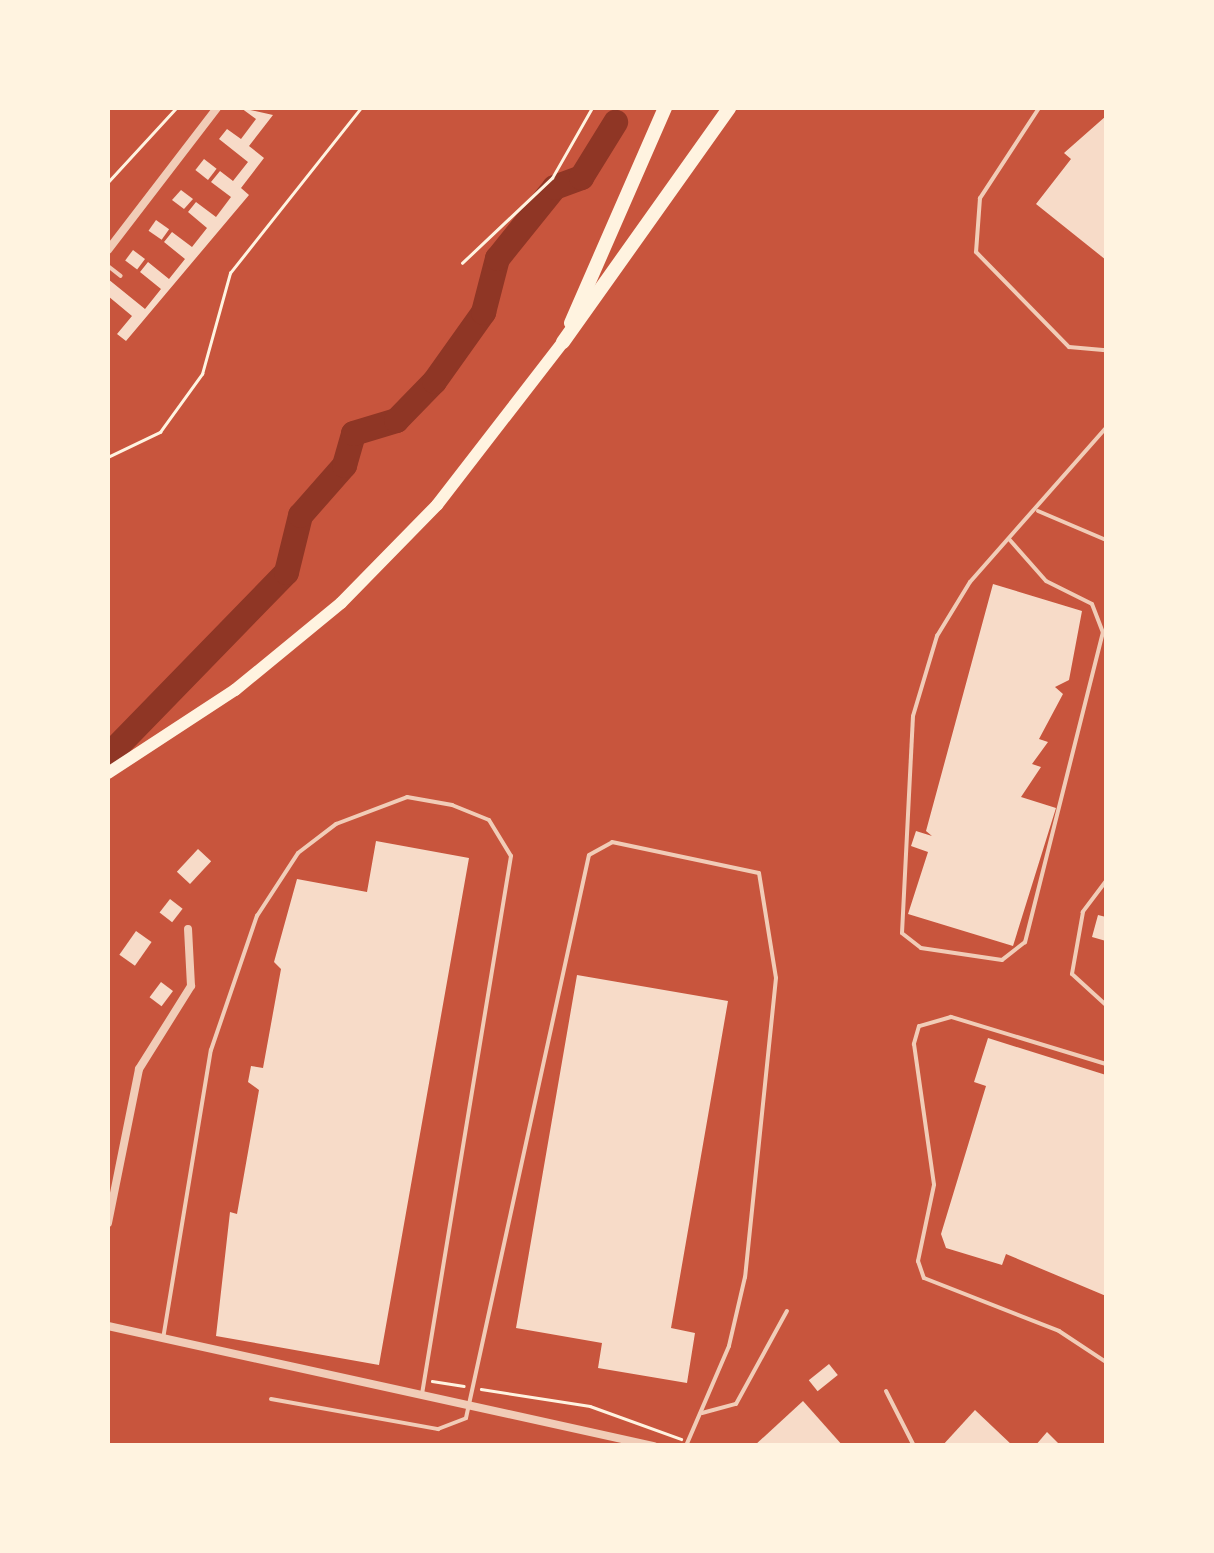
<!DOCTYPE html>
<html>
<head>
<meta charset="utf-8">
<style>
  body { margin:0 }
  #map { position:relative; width:1214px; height:1553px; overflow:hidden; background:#c8553d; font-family:"Varela Round",sans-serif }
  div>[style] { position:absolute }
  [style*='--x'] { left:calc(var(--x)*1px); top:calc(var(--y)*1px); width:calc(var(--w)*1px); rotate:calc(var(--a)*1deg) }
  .river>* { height:25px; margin:-12.5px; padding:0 12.5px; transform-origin:12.5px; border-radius:12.5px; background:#8f3625 }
  .building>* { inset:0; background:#f7dbc8; transform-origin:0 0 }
  .path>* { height:2.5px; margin:-1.25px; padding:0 1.25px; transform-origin:1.25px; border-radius:1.25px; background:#fff3e0 }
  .service>* { height:4px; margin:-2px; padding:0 2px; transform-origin:2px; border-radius:2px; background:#f1ccb7 }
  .minor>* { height:8px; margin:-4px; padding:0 4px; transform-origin:4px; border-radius:4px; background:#f1ccb7 }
  .primary>* { height:12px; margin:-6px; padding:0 6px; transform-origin:6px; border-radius:6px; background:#fff3e0 }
  .motorway>* { height:14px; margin:-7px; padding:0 7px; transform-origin:7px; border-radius:7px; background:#fff3e0 }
  span { translate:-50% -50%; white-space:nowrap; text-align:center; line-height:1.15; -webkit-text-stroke:9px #fff3e0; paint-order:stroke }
  .frame { position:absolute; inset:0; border:110px solid #fff3e0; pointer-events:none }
</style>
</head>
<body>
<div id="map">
  <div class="river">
    <i style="--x:108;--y:755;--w:255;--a:-45.8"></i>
    <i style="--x:286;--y:572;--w:59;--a:-76.2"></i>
    <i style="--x:300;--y:515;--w:67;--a:-48.7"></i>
    <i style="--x:344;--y:465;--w:33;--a:-74"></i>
    <i style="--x:353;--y:433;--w:45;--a:-16.8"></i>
    <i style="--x:396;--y:420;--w:54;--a:-45.7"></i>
    <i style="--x:434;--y:381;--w:85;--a:-54.6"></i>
    <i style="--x:483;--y:312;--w:56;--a:-75.5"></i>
    <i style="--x:497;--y:258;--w:91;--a:-51.2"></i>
    <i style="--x:554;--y:187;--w:29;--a:-20"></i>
    <i style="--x:581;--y:177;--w:65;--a:-58.3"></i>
  </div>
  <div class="building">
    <i style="clip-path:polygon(241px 108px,273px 115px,249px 146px,264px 158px,241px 188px,249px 195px,126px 341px,117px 334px,132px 316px,108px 296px,108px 279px,145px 309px,161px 289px,140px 272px,148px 262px,169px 279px,185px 259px,164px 242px,172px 232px,192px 247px,207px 228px,188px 212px,196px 202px,216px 217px,231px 197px,211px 182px,220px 171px,233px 181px,248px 162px,219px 139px,227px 129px,241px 139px,256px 119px)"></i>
    <i style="clip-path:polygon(1106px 116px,1106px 260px,1036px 204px,1071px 159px,1064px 153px)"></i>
    <i style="left:204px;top:159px;width:16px;height:14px;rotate:38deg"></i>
    <i style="clip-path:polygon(181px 190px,193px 199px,184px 209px,172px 200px)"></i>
    <i style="left:156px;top:220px;width:16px;height:13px;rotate:35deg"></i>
    <i style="left:133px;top:250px;width:15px;height:13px;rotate:37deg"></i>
    <i style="clip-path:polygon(993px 584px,1082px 611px,1069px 680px,1055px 687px,1063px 694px,1039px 739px,1048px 742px,1032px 764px,1041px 767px,1021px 797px,1056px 808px,1013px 946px,908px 914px,928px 852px,911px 846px,916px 831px,932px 836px,926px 831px)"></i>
    <i style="clip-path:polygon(376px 841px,469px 858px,379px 1365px,216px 1336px,230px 1212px,237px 1214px,259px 1090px,248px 1082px,251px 1066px,263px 1068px,281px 969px,274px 962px,297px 879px,367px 892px)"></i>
    <i style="left:198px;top:849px;width:18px;height:31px;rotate:43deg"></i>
    <i style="left:170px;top:899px;width:16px;height:17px;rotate:38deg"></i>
    <i style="clip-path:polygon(1098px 915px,1106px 917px,1106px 941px,1092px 937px)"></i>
    <i style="left:136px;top:931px;width:19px;height:29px;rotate:35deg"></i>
    <i style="clip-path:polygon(577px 975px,728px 1001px,671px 1328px,695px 1333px,687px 1383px,598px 1368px,602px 1343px,516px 1328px)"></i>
    <i style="left:161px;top:982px;width:15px;height:19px;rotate:37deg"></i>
    <i style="clip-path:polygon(988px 1038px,1106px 1075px,1106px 1296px,1006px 1254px,1002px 1265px,946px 1248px,941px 1234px,986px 1086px,974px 1082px)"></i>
    <i style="left:829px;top:1364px;width:14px;height:26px;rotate:51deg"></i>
    <i style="clip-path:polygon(803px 1401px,843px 1446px,754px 1446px)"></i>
    <i style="clip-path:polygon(975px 1410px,1013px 1446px,942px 1446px)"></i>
    <i style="clip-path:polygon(1047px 1432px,1061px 1446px,1035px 1446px)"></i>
  </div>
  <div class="path">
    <i style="--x:108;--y:182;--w:100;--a:-47.4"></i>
    <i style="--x:462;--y:263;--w:124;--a:-43.4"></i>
    <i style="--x:552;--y:178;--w:81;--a:-60.3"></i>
    <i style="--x:108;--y:457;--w:58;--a:-25.7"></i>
    <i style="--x:160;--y:432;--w:72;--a:-54.1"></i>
    <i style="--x:202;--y:374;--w:105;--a:-74.5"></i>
    <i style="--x:230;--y:273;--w:211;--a:-51.6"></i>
    <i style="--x:432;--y:1381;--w:32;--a:9"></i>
    <i style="--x:481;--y:1389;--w:110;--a:8.9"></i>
    <i style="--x:590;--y:1406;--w:97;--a:19.9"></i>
  </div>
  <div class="service">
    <i style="--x:1039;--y:108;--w:108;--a:123.2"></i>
    <i style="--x:980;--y:198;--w:54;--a:94.2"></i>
    <i style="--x:976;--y:252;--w:133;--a:45.6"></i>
    <i style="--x:1069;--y:347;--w:37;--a:5"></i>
    <i style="--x:108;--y:266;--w:16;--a:38"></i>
    <i style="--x:1038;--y:511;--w:74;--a:23.1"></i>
    <i style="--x:1009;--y:539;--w:56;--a:48.6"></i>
    <i style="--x:1046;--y:581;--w:51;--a:26.6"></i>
    <i style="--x:1092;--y:604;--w:30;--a:69"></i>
    <i style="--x:1103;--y:632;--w:320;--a:104.1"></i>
    <i style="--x:1025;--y:942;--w:29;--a:142"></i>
    <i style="--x:1002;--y:960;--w:82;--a:-171.6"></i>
    <i style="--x:921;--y:948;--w:24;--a:-142"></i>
    <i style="--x:902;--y:933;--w:217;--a:-87.1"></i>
    <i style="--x:913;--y:716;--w:84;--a:-73.3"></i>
    <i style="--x:937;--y:636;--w:63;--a:-58.6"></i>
    <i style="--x:970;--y:582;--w:205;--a:-48.6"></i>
    <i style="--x:1106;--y:881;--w:39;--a:127"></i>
    <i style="--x:1083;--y:912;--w:63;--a:100.1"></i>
    <i style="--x:1072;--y:974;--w:46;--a:42.4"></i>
    <i style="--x:1106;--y:1064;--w:162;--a:-163.1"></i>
    <i style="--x:951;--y:1017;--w:33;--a:164"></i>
    <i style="--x:919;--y:1026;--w:19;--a:106"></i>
    <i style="--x:914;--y:1044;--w:142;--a:81.9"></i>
    <i style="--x:934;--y:1185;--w:78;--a:101.9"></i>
    <i style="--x:918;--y:1261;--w:18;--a:71"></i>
    <i style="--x:924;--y:1278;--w:145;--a:21.4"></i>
    <i style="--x:1059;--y:1331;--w:56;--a:33.4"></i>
    <i style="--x:163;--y:1339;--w:293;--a:-80.6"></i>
    <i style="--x:211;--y:1050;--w:142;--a:-71.1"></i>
    <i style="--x:257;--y:916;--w:75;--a:-56.9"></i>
    <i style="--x:298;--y:853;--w:48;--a:-37.3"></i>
    <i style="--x:336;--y:824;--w:76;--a:-20.8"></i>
    <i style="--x:407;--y:797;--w:46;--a:10.1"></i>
    <i style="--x:452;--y:805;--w:40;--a:22"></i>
    <i style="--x:489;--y:820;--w:42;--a:58.6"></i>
    <i style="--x:511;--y:856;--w:545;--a:99.39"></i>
    <i style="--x:886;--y:1391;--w:62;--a:63"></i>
    <i style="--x:271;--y:1399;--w:170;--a:10.2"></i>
    <i style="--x:438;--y:1429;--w:30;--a:-21"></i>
    <i style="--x:466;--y:1418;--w:576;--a:-77.68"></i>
    <i style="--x:589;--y:855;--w:26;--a:-29"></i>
    <i style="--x:612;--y:842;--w:150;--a:11.9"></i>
    <i style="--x:759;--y:873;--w:106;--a:80.8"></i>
    <i style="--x:776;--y:978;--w:301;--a:95.9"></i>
    <i style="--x:745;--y:1277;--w:71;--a:103.1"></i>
    <i style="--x:729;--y:1346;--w:109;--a:113.3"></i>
    <i style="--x:702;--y:1413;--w:35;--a:-15"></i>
    <i style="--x:736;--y:1404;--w:106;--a:-61.3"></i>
  </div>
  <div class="minor">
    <i style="--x:108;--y:250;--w:179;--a:-52.5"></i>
    <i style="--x:108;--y:1223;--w:157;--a:-78.6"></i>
    <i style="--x:139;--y:1069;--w:98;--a:-57.9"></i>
    <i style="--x:191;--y:986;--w:57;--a:-93"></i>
    <i style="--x:108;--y:1326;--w:559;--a:12.4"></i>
  </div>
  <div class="primary">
    <i style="--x:108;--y:773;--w:152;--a:-33.2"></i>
    <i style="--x:235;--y:690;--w:137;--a:-39.4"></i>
    <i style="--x:341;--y:603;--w:137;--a:-45.6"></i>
    <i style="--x:437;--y:505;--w:206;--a:-52.3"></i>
  </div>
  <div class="motorway">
    <i style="--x:571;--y:323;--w:235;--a:-66.4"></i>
    <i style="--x:563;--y:342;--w:287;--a:-54.6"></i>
  </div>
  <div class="frame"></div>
</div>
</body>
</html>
